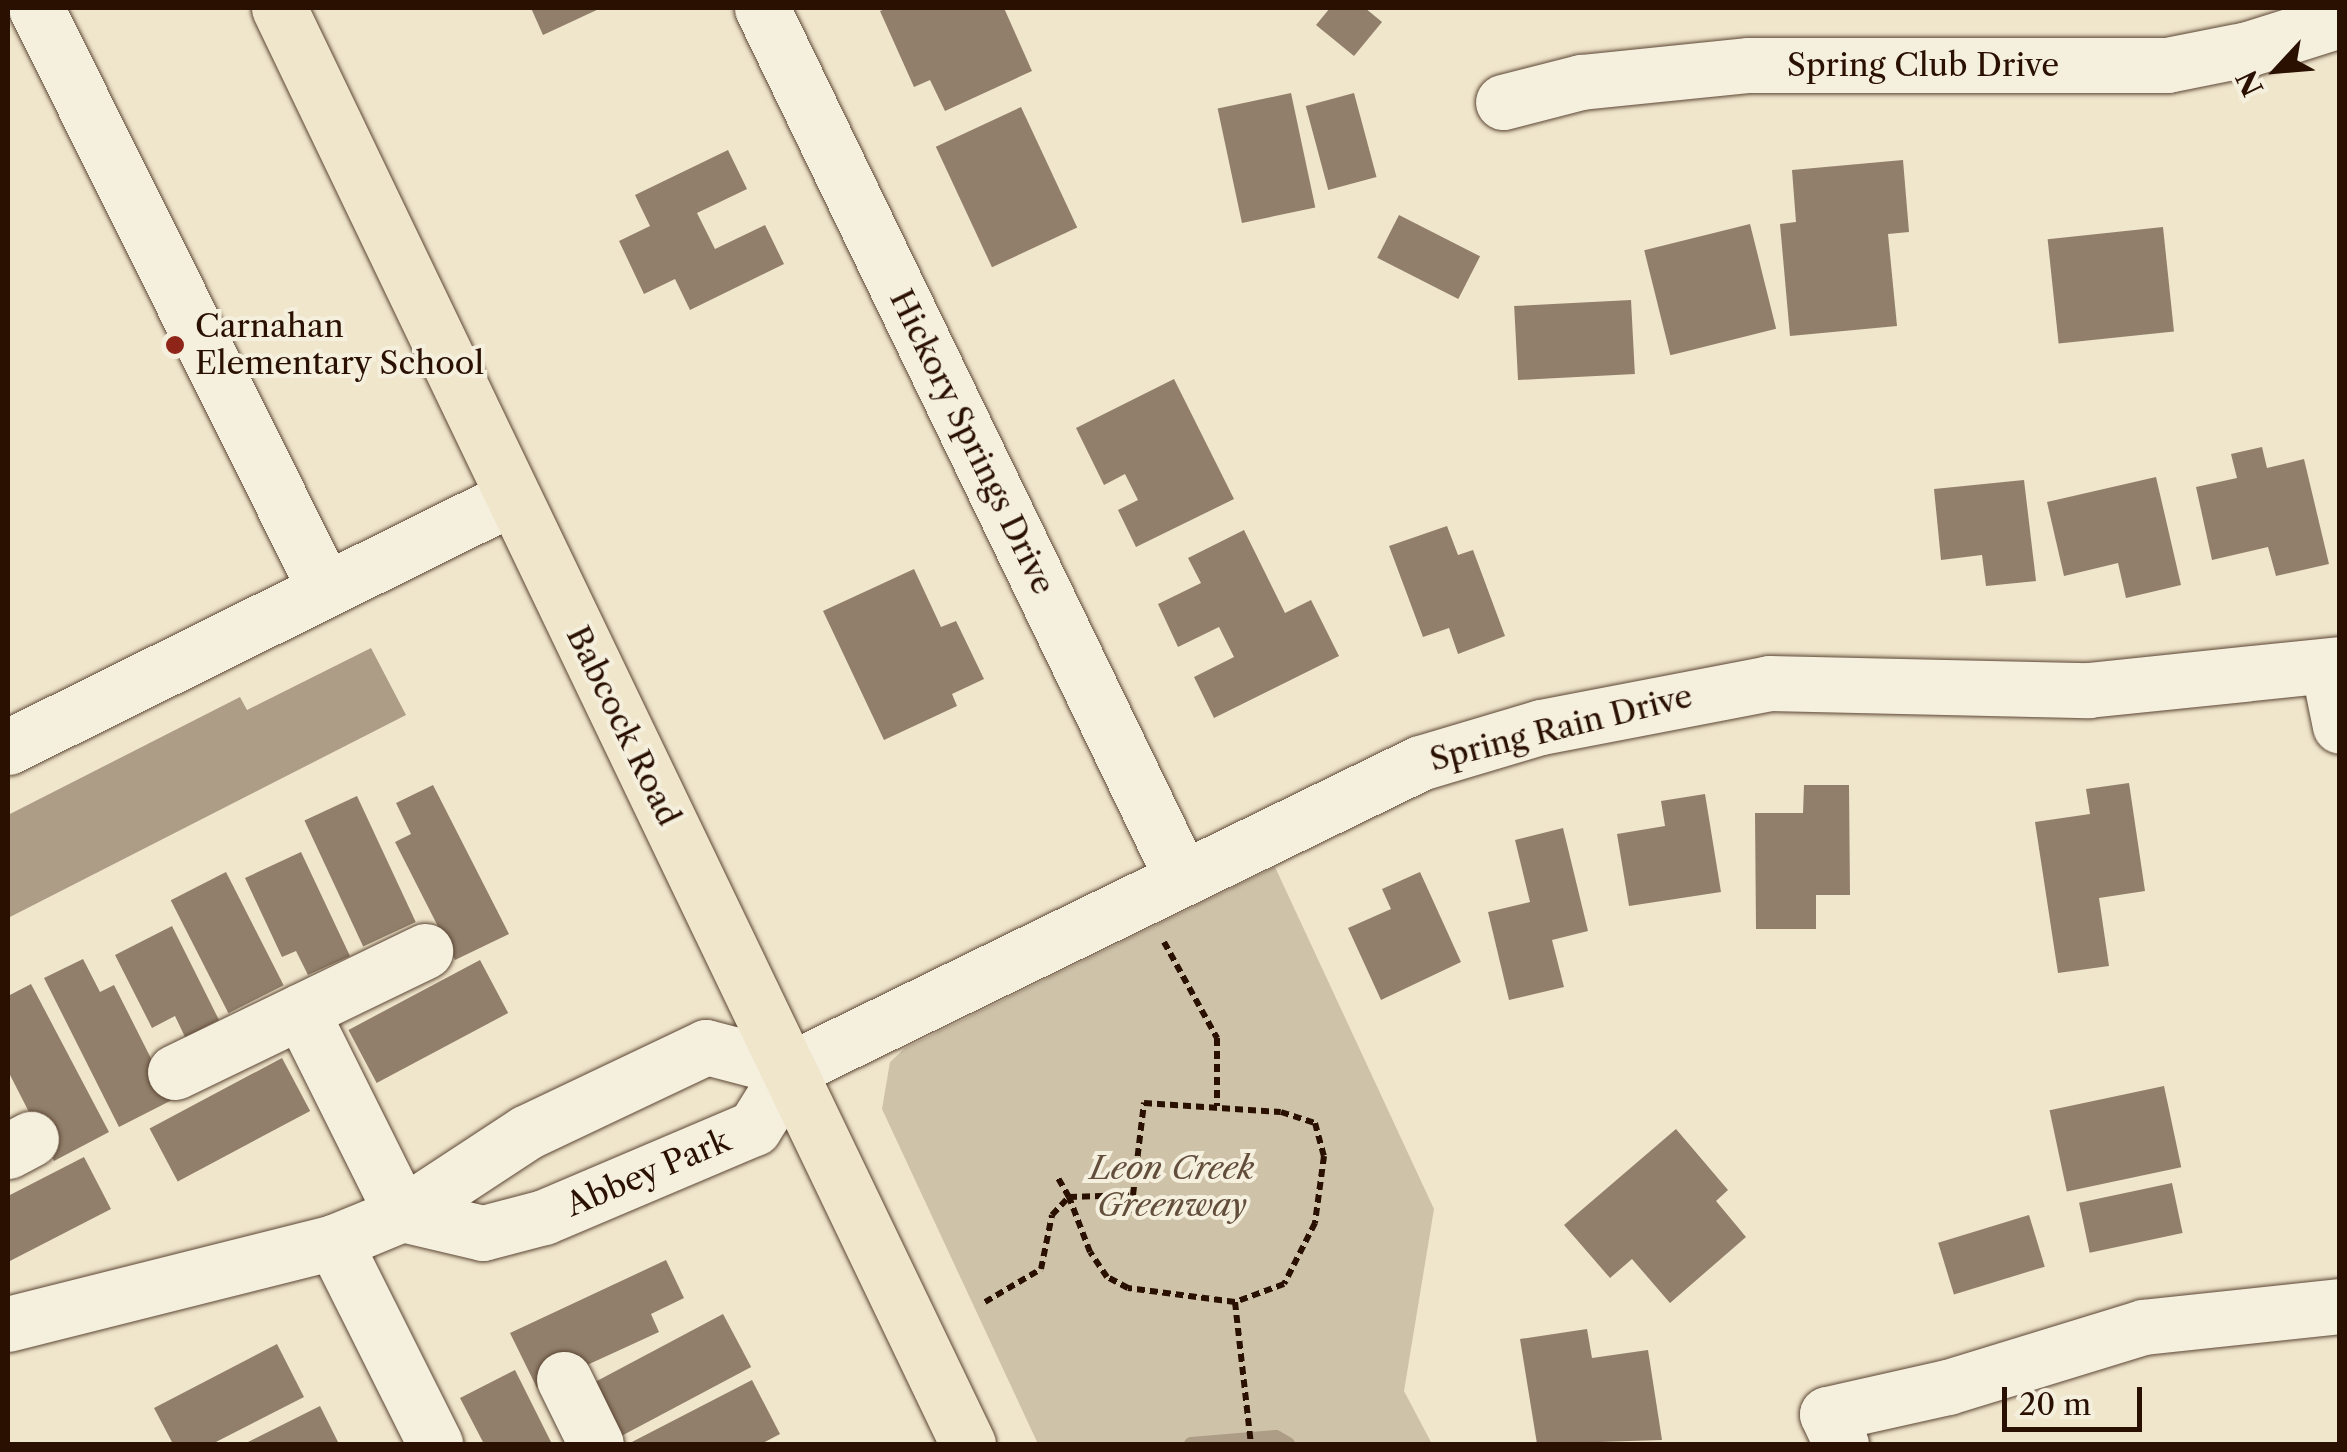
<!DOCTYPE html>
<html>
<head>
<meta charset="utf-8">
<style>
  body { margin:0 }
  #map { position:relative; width:2347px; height:1452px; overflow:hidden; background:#f0e6cc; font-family:"Libre Caslon Text",serif }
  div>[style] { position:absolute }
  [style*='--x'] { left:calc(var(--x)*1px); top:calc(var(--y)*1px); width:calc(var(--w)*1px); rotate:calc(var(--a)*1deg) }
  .green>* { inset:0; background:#cec2a9 }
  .water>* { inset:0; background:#ad9d87 }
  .stream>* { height:14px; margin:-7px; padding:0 7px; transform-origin:7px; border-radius:7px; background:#ad9d87 }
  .building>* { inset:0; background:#917f6b; transform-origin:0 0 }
  .path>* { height:6px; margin-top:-3px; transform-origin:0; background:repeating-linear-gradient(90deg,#2a1001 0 8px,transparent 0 13px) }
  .roads { filter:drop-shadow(0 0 2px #5c4634) drop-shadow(0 0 2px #5c4634) }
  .minor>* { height:55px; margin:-27.5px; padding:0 27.5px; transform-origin:27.5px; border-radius:27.5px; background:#f5efde }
  .major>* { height:55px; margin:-27.5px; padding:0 27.5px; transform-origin:27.5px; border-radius:27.5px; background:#f0e6cc }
  .dots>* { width:28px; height:28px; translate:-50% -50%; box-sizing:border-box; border:5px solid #f5efde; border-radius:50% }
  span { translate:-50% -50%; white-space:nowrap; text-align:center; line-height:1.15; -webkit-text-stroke:8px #f5efde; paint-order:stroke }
  .street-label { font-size:32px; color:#2a1001 }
  .poi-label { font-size:32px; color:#2a1001 }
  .left { translate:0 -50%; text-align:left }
  .park-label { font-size:32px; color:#634e3c; font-style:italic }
  .frame { position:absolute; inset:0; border:10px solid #2a1001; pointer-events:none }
  .north { position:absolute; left:2227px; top:20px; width:100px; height:100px; -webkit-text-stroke:8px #f5efde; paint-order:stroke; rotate:244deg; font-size:28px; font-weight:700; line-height:40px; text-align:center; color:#2a1001 }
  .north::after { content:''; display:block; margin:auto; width:35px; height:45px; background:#2a1001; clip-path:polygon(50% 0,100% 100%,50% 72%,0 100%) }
  .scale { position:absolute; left:2002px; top:1387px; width:140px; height:45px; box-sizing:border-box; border:5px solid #2a1001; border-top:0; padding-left:12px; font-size:30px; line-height:35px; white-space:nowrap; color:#2a1001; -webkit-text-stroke:8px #f5efde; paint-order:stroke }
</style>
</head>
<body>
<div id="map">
  <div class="green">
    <i style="clip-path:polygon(1275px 867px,1434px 1209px,1404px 1391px,1432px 1444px,1038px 1444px,882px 1109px,890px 1062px,905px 1048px)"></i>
  </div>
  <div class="water">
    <i style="clip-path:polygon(371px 648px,406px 715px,8px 918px,8px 815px,240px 697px,247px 710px)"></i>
  </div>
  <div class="stream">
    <i style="--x:1191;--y:1444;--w:85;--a:-4.7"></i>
    <i style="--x:1276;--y:1437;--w:14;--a:30"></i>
  </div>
  <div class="building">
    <i style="clip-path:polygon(531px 8px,601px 8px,543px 35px)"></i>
    <i style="clip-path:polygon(888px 8px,1004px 8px,1032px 71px,945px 111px,930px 80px,914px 87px,880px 11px)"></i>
    <i style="clip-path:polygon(1330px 8px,1365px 8px,1382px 22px,1354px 56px,1316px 25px)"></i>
    <i style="left:1291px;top:93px;width:117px;height:75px;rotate:78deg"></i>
    <i style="left:1354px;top:93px;width:87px;height:50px;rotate:75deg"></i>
    <i style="left:1021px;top:107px;width:133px;height:94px;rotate:65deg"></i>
    <i style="clip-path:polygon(728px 150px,747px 189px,697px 213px,715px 249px,765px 225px,784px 264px,690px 310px,675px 279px,644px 294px,619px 241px,650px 226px,635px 195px)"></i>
    <i style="clip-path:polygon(1903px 160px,1909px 232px,1888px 234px,1897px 326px,1790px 336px,1780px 224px,1796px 222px,1792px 170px)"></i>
    <i style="left:1399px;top:215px;width:91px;height:48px;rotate:27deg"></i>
    <i style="left:1750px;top:224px;width:108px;height:109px;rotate:76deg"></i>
    <i style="left:2163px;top:227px;width:105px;height:116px;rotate:84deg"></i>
    <i style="left:1631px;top:300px;width:74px;height:117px;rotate:87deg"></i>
    <i style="clip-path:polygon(1174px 379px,1234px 499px,1136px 547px,1118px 510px,1138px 500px,1125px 474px,1104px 485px,1076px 428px)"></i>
    <i style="clip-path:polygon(2262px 447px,2267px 468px,2304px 459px,2329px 564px,2276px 576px,2268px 547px,2212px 560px,2196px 487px,2237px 478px,2231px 454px)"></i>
    <i style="clip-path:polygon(2156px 477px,2181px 585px,2126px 598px,2118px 563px,2064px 576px,2047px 502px)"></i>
    <i style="clip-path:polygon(2024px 480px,2036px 581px,1986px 586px,1982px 555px,1941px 560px,1934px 489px)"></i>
    <i style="clip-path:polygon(1447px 526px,1458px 555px,1473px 550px,1505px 636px,1458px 654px,1449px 628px,1423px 637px,1389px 546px)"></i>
    <i style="clip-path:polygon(1244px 530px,1285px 613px,1311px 600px,1339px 656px,1214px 718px,1194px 677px,1234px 657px,1219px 627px,1178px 647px,1158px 604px,1201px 583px,1188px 558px)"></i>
    <i style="clip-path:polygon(914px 569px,941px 627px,956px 621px,984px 679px,952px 694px,957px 706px,884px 740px,823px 611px)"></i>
    <i style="clip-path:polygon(2129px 783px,2145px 891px,2099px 898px,2109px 966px,2058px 973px,2035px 822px,2090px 814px,2086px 789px)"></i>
    <i style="clip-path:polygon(433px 785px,509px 934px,455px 960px,395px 842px,411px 834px,396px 803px)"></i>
    <i style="clip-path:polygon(1804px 785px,1849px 785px,1850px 895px,1816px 895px,1816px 929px,1756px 929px,1755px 813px,1803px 813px)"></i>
    <i style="clip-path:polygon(1705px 794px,1721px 892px,1629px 906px,1617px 834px,1665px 826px,1661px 801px)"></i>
    <i style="left:357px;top:796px;width:139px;height:58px;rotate:65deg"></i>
    <i style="clip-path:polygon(1563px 828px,1588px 931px,1552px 940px,1564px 987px,1509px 1000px,1488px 912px,1530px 902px,1515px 840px)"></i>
    <i style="clip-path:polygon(301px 852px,350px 956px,308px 975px,296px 951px,282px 957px,245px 878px)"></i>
    <i style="left:226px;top:872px;width:127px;height:62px;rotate:63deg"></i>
    <i style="clip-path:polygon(1420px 872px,1461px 962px,1381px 1000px,1348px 928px,1391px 909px,1382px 889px)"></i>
    <i style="clip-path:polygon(172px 926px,219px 1020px,185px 1037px,175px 1016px,152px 1028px,115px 955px)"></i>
    <i style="clip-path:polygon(83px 959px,100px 992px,114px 985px,172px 1100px,119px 1127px,44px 978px)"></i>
    <i style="left:480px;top:960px;width:60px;height:149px;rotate:62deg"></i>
    <i style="clip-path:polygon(31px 984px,109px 1132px,54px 1161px,8px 1071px,8px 996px)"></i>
    <i style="left:282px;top:1058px;width:60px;height:150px;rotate:62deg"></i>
    <i style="left:2164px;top:1086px;width:83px;height:117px;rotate:78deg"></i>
    <i style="clip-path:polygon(1676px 1129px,1728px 1190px,1716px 1201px,1746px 1237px,1670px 1303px,1632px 1259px,1610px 1278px,1564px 1225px)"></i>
    <i style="clip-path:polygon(84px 1157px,111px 1209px,8px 1262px,8px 1196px)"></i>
    <i style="left:2172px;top:1183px;width:51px;height:95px;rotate:78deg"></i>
    <i style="left:2029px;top:1215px;width:54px;height:95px;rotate:73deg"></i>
    <i style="clip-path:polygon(666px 1260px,684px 1298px,651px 1314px,659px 1332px,537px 1388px,510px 1333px)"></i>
    <i style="left:723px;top:1314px;width:60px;height:146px;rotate:62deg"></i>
    <i style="clip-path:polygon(1587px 1329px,1592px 1358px,1648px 1350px,1662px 1440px,1537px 1444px,1520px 1339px)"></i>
    <i style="clip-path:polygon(277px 1344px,304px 1397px,212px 1444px,173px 1444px,154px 1408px)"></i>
    <i style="clip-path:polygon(515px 1370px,552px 1444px,484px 1444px,460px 1398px)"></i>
    <i style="clip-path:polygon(752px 1380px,780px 1434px,761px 1444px,628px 1444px)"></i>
    <i style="clip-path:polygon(320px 1406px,339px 1444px,244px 1444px)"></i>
  </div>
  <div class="path">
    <i style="--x:1164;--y:942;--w:110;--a:61.1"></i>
    <i style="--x:1217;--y:1038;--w:68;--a:90"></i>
    <i style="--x:1132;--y:1213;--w:18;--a:-87"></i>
    <i style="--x:985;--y:1302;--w:65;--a:-30.5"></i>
    <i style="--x:1041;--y:1269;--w:55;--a:-78.5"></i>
    <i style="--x:1052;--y:1215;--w:25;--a:-47"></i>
    <i style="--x:1069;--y:1197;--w:64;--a:-1.8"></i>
    <i style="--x:1133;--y:1195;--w:93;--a:-83.2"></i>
    <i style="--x:1144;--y:1103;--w:137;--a:3.8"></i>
    <i style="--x:1281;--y:1112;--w:36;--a:18"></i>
    <i style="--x:1315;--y:1123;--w:34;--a:75"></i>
    <i style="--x:1324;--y:1156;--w:68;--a:97.7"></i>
    <i style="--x:1315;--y:1223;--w:68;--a:116.9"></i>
    <i style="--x:1284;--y:1284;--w:52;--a:159.8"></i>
    <i style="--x:1235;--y:1302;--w:108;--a:-172.5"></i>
    <i style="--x:1128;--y:1288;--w:24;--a:-152"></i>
    <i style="--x:1107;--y:1277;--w:30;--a:-124"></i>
    <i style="--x:1090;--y:1252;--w:59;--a:-110.9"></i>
    <i style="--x:1069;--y:1197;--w:24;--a:-120"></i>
    <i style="--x:1235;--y:1302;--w:143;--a:83.6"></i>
  </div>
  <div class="roads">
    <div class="minor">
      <i style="--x:36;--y:8;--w:649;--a:63.55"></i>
      <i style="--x:762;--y:8;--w:964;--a:64.23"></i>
      <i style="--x:1503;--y:102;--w:81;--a:-14.4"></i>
      <i style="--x:1581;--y:82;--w:169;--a:-5.8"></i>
      <i style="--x:1749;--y:65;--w:418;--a:0"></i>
      <i style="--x:2167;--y:65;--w:83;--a:-11.2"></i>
      <i style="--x:2248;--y:49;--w:96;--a:-17.5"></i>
      <i style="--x:2328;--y:667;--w:60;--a:78.5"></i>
      <i style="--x:8;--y:747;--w:563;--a:-26.34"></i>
      <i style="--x:301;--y:1011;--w:227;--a:63.5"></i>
      <i style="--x:791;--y:1069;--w:699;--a:-25.94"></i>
      <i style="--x:1420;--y:763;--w:126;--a:-16.6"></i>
      <i style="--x:1541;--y:727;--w:232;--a:-10.9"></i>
      <i style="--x:1769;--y:683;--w:319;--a:1.3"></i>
      <i style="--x:2088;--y:690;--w:253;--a:-5.9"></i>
      <i style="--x:175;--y:1072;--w:278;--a:-25.8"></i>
      <i style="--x:8;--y:1151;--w:26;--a:-28"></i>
      <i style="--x:402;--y:1214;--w:83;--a:13.2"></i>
      <i style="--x:483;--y:1233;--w:63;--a:-14.7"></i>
      <i style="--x:544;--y:1217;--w:228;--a:-23"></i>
      <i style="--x:754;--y:1128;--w:70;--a:-57.9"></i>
      <i style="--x:334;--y:1242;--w:226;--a:63.4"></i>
      <i style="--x:8;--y:1324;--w:336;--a:-14.1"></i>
      <i style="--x:334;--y:1242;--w:74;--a:-22.4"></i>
      <i style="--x:402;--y:1214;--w:149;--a:-33.3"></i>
      <i style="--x:527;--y:1132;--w:198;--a:-25.4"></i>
      <i style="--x:706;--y:1047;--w:88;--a:14.5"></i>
      <i style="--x:564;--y:1379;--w:72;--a:63.8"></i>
      <i style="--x:1841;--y:1444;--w:33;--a:-115"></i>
      <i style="--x:1827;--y:1414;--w:124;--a:-12.6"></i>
      <i style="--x:1948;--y:1387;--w:204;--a:-17.1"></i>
      <i style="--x:2143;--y:1327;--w:198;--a:-6.1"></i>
    </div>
    <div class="major">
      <i style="--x:279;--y:8;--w:1593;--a:64.37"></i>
    </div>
  </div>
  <div class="dots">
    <i style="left:175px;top:345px;background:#8f2418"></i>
  </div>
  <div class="street-label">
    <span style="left:1923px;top:65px">Spring Club Drive</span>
    <span style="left:972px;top:442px;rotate:64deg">Hickory Springs Drive</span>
    <span style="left:623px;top:726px;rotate:64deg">Babcock Road</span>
    <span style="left:1561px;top:728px;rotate:-14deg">Spring Rain Drive</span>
    <span style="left:648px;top:1173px;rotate:-23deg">Abbey Park</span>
  </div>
  <div class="poi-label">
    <span class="left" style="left:195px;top:345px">Carnahan<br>Elementary School</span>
  </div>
  <div class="park-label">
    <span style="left:1172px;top:1187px">Leon Creek<br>Greenway</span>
  </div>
  <div class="frame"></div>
  <div class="north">N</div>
  <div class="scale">20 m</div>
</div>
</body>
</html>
